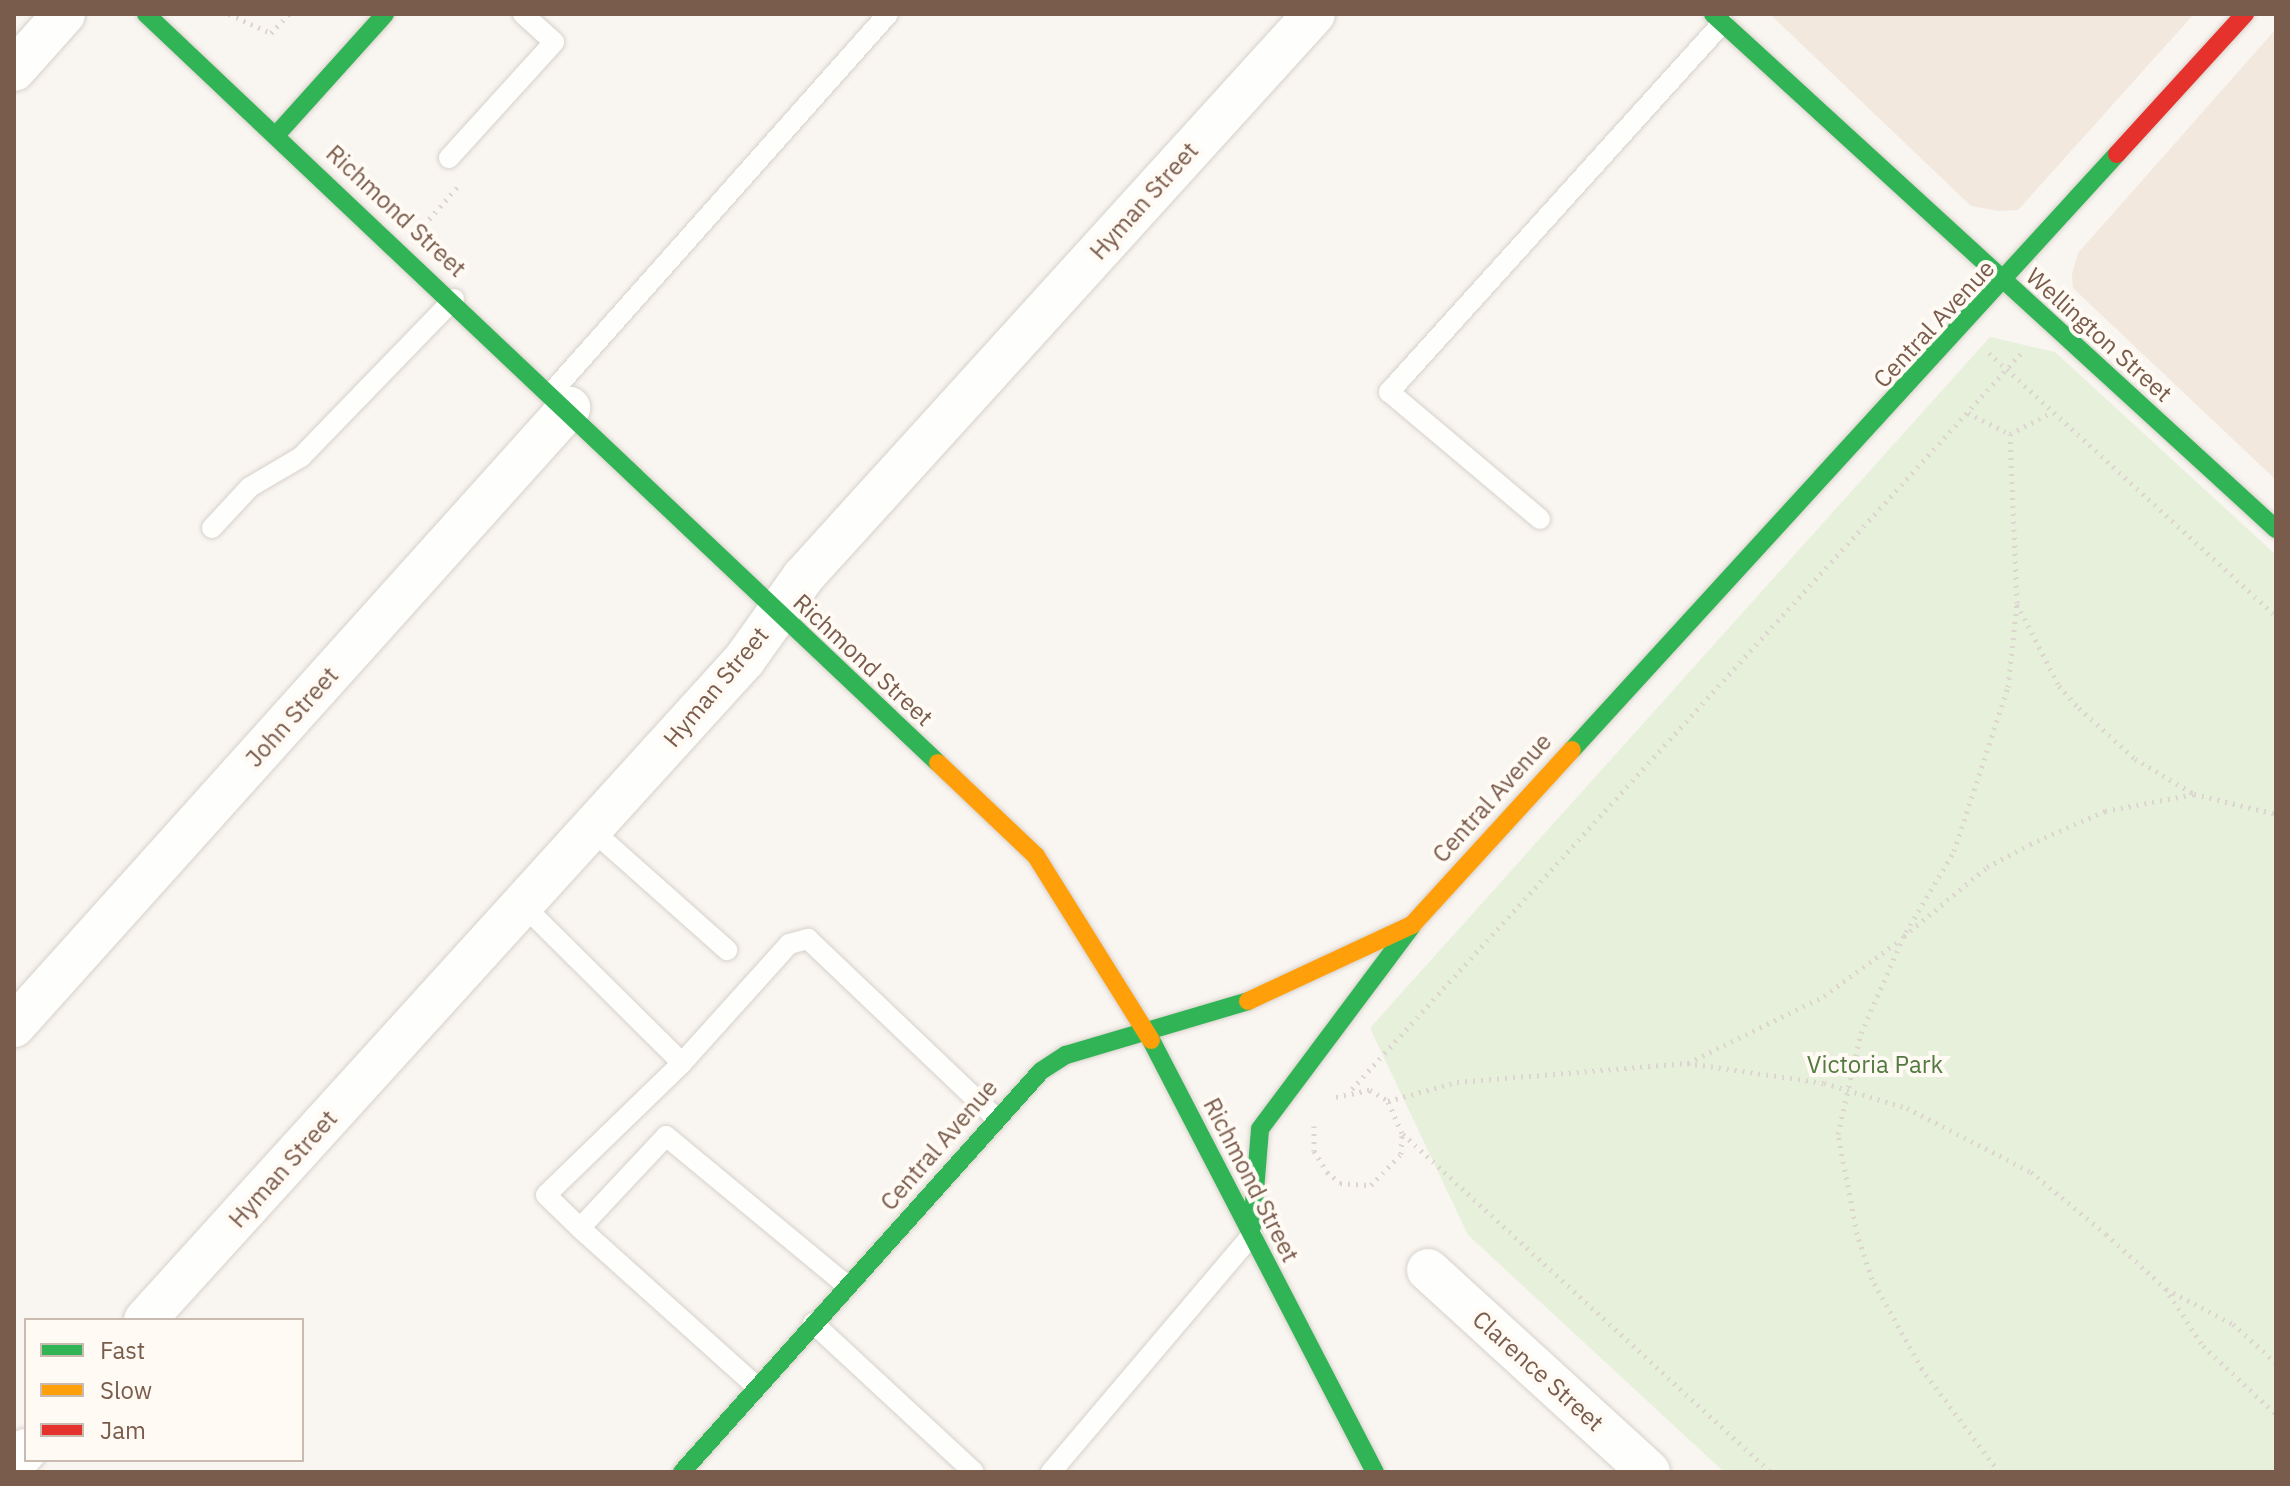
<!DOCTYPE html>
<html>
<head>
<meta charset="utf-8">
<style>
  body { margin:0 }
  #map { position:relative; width:2290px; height:1486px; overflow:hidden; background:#f9f5f0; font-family:"IBM Plex Sans",sans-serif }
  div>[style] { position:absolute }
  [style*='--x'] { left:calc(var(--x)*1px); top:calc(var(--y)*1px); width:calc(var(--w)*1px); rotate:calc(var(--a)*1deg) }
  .residential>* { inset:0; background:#f2e8de }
  .green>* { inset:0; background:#e7f0db }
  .path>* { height:5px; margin-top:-2.5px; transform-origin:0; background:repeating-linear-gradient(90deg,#dcd5d0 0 2px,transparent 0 8px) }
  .roads { filter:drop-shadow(0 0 2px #d7d1cb) drop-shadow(0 0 2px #d7d1cb) }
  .lane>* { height:20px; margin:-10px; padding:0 10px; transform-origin:10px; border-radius:10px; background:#fefefd }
  .street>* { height:42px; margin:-21px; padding:0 21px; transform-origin:21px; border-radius:21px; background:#fefefd }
  .fast>* { height:18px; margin:-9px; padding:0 9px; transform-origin:9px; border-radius:9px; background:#30b455 }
  .slow>* { height:18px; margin:-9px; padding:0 9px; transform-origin:9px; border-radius:9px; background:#ff9f0a }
  .jam>* { height:18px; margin:-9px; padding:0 9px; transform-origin:9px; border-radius:9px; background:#e5322d }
  span { translate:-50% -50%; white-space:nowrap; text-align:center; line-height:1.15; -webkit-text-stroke:8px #fffaf3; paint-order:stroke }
  .street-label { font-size:24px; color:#7a5c4d }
  .park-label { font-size:24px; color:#537a41 }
  .frame { position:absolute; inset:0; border:16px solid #7a5c4d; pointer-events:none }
  .legend { position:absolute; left:24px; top:1318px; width:280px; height:144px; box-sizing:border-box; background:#fffaf3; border:2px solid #cabbb1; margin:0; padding:10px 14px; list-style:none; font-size:24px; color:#7a5c4d }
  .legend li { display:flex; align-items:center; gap:16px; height:40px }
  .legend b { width:40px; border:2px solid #cabbb1 }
</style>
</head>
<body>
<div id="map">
  <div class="residential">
    <i style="clip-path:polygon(1770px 14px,2194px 14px,2018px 210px,1999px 211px,1971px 206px)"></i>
    <i style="clip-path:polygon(2276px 29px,2276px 480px,2073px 288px,2072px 274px,2078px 253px)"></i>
  </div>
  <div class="green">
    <i style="clip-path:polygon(1990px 337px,2055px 352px,2276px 555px,2276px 1472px,1724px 1472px,1468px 1235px,1370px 1028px)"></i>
  </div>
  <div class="path">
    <i style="--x:229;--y:14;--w:46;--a:24.3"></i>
    <i style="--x:271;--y:33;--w:26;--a:-47"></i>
    <i style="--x:424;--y:225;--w:55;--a:-48.7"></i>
    <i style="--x:1989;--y:353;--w:389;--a:42.5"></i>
    <i style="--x:1968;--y:413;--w:47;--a:26.6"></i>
    <i style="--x:2010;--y:434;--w:47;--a:-27.6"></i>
    <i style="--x:2017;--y:604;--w:92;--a:62.9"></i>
    <i style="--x:2059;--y:686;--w:30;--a:48"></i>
    <i style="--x:2079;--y:708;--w:76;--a:42.3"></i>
    <i style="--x:2135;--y:759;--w:69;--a:30.7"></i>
    <i style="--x:1906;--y:932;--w:94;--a:-59.3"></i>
    <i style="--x:1954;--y:851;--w:173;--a:-71.8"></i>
    <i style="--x:2008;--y:687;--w:84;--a:-83.9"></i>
    <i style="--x:2017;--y:603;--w:169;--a:-92.4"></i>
    <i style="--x:1688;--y:1063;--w:152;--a:-26.2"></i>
    <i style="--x:1824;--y:996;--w:94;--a:-36.4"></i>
    <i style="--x:1352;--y:1089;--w:999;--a:-47.72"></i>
    <i style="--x:1336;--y:1097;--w:35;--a:-12"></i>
    <i style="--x:1370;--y:1090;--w:21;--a:31"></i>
    <i style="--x:1388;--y:1101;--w:72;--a:-15.4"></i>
    <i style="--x:1457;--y:1082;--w:231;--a:-4.7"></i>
    <i style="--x:1687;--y:1063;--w:138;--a:8.3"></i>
    <i style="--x:1824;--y:1083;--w:87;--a:16.8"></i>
    <i style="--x:1907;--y:1108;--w:140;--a:27.3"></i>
    <i style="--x:2031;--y:1172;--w:97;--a:39.6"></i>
    <i style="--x:2106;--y:1234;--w:80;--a:42.5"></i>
    <i style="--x:2165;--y:1288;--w:69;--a:56.8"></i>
    <i style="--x:2203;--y:1346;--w:100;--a:43"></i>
    <i style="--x:1314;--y:1126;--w:25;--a:90"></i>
    <i style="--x:1314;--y:1151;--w:25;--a:58"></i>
    <i style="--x:1327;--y:1172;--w:17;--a:40"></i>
    <i style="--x:1340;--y:1183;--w:31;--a:4"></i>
    <i style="--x:1371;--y:1185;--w:43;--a:-45.9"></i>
    <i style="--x:1401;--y:1154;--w:21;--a:-87"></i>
    <i style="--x:1402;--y:1133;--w:35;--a:-114"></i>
    <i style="--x:1403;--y:1134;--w:500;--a:42.6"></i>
    <i style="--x:2166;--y:1289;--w:76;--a:27.6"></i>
    <i style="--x:2233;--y:1324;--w:58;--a:42.2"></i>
    <i style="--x:1999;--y:1472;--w:129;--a:-126.8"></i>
    <i style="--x:1922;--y:1369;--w:103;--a:-119.1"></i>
    <i style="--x:1872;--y:1279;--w:47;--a:-108.4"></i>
    <i style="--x:1857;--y:1234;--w:102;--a:-100.8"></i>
    <i style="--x:1838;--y:1134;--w:104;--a:-77.2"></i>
    <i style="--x:1861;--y:1033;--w:106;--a:-66.1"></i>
    <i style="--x:1904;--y:936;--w:108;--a:-39.7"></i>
    <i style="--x:1987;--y:867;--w:49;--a:-28.1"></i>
    <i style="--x:2030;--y:844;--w:82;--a:-23.7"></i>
    <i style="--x:2105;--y:811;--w:91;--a:-10.8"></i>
    <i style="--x:2194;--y:794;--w:84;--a:13.7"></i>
  </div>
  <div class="roads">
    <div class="lane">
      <i style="--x:449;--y:158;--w:156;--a:-47.8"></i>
      <i style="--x:554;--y:42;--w:42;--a:-137.9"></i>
      <i style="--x:552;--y:392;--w:506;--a:-48.37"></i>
      <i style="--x:1540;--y:519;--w:197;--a:-139.9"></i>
      <i style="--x:1389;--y:392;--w:498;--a:-47.9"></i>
      <i style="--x:212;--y:528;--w:56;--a:-47.2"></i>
      <i style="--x:250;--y:487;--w:59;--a:-30.5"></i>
      <i style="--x:301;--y:457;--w:220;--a:-45.9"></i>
      <i style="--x:592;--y:830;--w:181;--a:41.6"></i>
      <i style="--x:524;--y:906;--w:223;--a:44.8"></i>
      <i style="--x:580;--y:1228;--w:47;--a:-135.9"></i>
      <i style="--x:546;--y:1195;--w:190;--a:-44.1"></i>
      <i style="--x:682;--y:1063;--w:160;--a:-48"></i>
      <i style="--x:789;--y:944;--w:20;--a:-15"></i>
      <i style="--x:808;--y:939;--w:258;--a:43.6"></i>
      <i style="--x:813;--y:1323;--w:219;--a:42.8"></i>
      <i style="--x:757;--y:1387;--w:238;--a:-138.1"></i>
      <i style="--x:580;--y:1228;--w:126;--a:-46.9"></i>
      <i style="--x:666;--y:1136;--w:234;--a:39.6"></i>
      <i style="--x:1051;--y:1472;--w:311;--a:-49.7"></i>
    </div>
    <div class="street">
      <i style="--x:14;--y:70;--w:75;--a:-48.2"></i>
      <i style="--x:14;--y:1026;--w:831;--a:-48.07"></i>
      <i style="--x:1428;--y:1270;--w:299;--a:42.4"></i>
      <i style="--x:145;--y:1320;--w:893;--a:-47.77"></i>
      <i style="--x:745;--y:659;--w:100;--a:-54.7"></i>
      <i style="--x:803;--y:577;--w:760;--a:-47.77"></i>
      <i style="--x:14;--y:1463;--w:18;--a:-47"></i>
    </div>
    <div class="fast">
      <i style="--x:146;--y:14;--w:1090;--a:43.4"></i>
      <i style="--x:1713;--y:14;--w:763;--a:42.45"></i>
      <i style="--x:278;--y:133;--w:160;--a:-48"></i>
      <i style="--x:1572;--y:750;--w:808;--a:-47.56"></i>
      <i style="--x:1151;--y:1040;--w:487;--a:62.6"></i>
      <i style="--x:1252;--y:1227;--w:98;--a:-85.3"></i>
      <i style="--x:1260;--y:1129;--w:252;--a:-53.2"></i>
      <i style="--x:682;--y:1472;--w:538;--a:-48.16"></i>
      <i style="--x:1041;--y:1071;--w:30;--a:-33"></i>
      <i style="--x:1066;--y:1055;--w:190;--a:-16.5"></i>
    </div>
    <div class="slow">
      <i style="--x:938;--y:763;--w:135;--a:43.5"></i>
      <i style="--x:1036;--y:856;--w:217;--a:58"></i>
      <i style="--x:1248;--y:1001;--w:181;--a:-24.9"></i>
      <i style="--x:1412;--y:925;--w:237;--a:-47.6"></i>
    </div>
    <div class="jam">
      <i style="--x:2117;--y:154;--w:190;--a:-47.6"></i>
    </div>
  </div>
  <div class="street-label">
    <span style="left:1144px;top:201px;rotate:-48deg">Hyman Street</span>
    <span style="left:396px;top:211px;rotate:43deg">Richmond Street</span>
    <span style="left:1934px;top:324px;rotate:-47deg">Central Avenue</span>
    <span style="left:2099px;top:335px;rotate:42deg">Wellington Street</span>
    <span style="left:863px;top:660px;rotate:43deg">Richmond Street</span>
    <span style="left:716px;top:687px;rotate:-50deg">Hyman Street</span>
    <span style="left:292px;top:717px;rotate:-48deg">John Street</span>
    <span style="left:1492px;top:798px;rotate:-48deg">Central Avenue</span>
    <span style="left:939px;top:1145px;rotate:-49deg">Central Avenue</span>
    <span style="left:283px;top:1169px;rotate:-48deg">Hyman Street</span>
    <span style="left:1251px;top:1180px;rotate:63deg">Richmond Street</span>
    <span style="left:1538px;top:1371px;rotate:42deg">Clarence Street</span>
  </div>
  <div class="park-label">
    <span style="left:1875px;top:1065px">Victoria Park</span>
  </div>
  <div class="frame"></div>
  <ul class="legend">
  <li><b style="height:10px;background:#30b455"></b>Fast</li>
  <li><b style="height:10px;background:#ff9f0a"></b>Slow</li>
  <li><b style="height:10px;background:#e5322d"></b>Jam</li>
  </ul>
</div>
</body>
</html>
